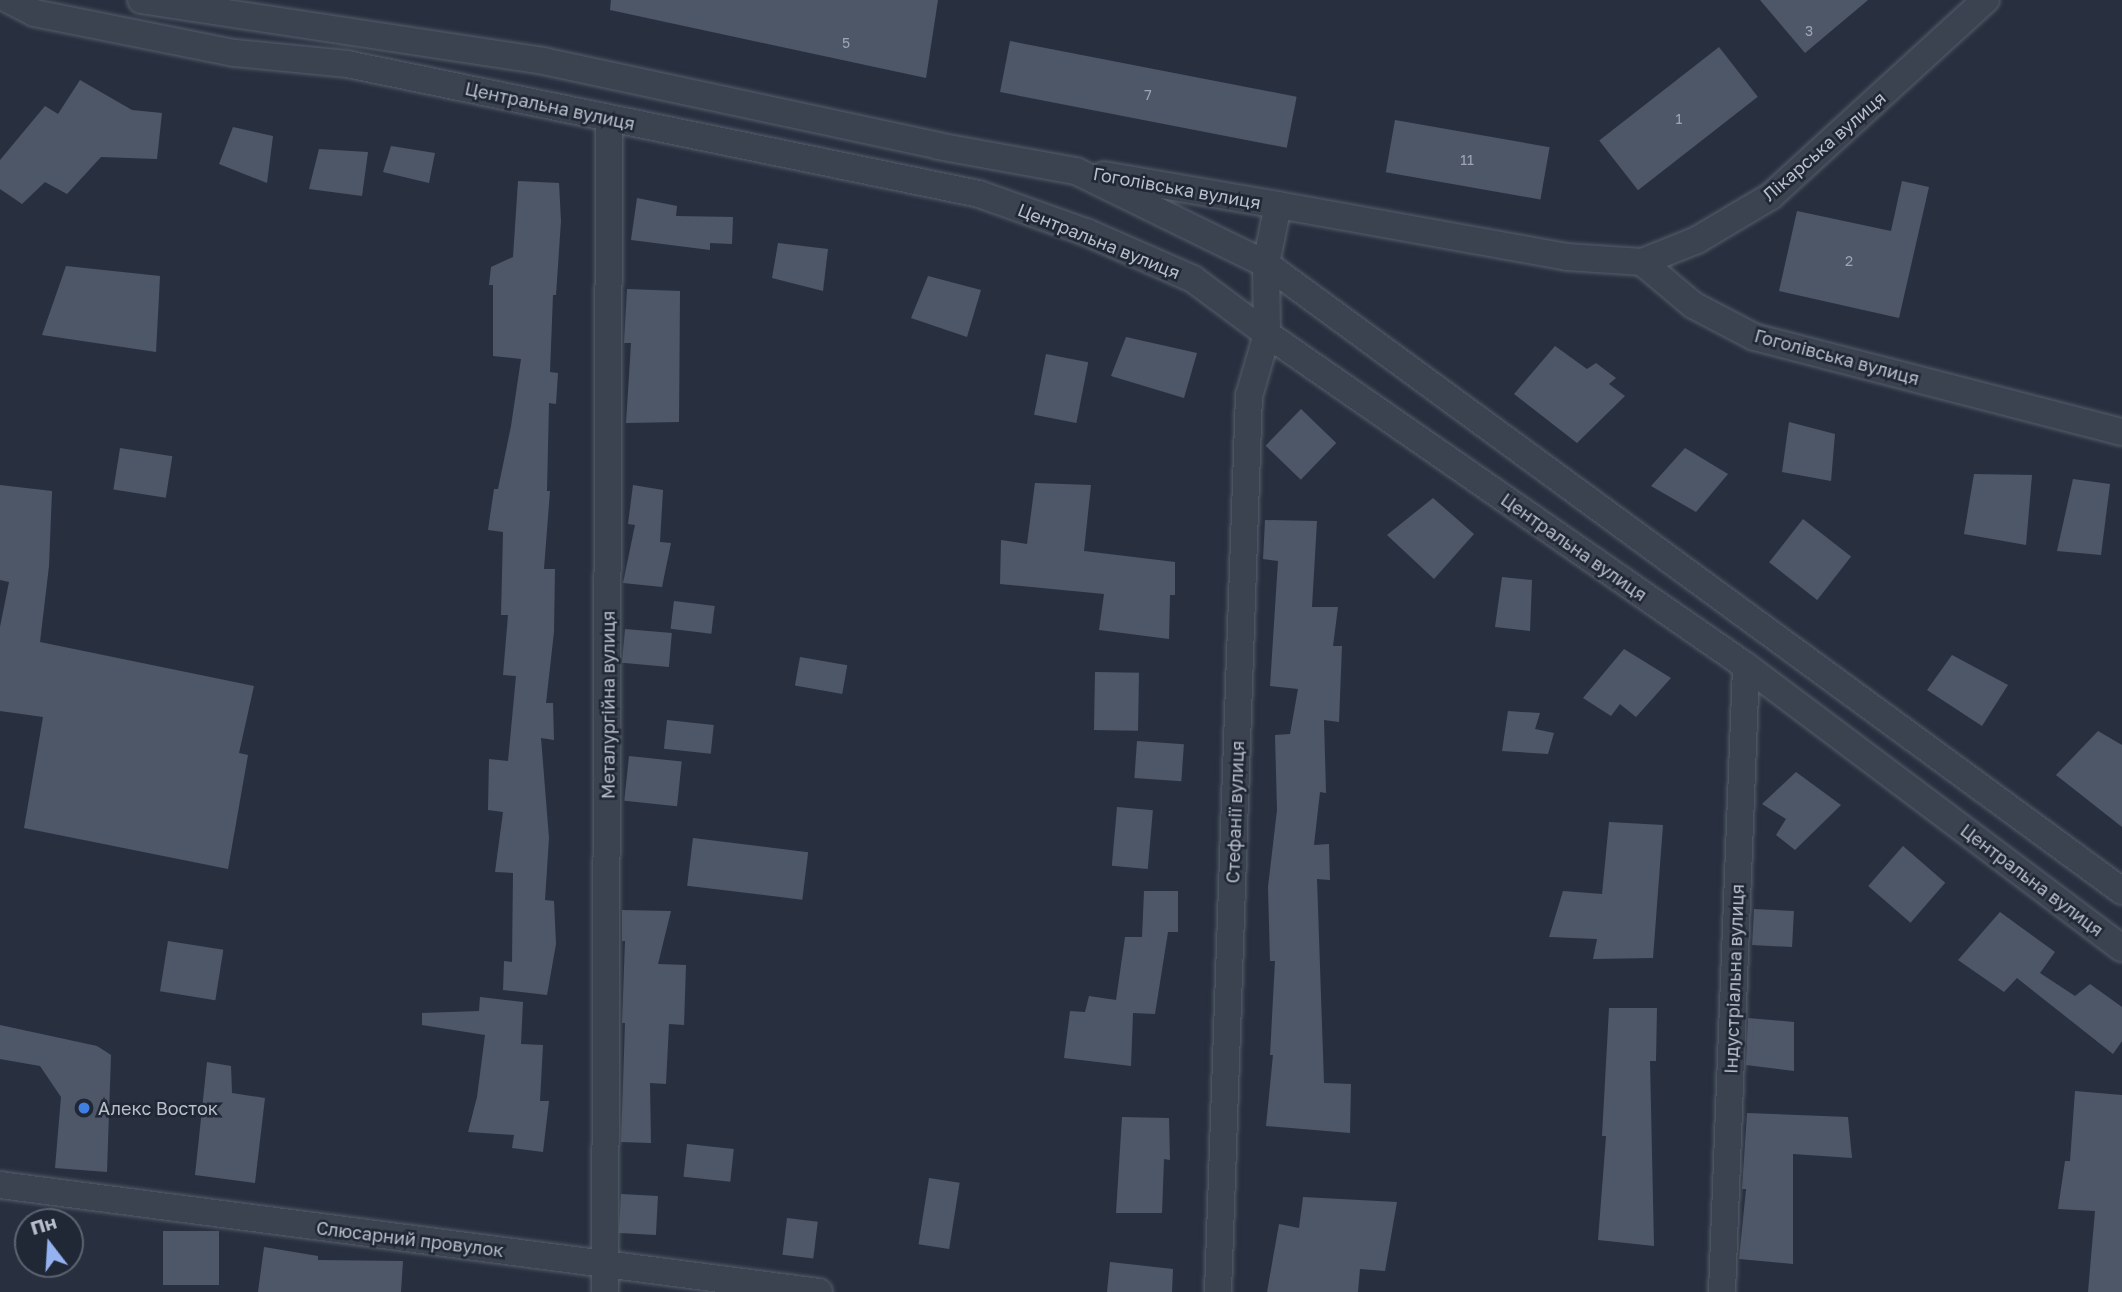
<!DOCTYPE html>
<html>
<head>
<meta charset="utf-8">
<style>
  body { margin:0 }
  #map { position:relative; width:2122px; height:1292px; overflow:hidden; background:#283040; font-family:"Golos Text",sans-serif }
  div>[style] { position:absolute }
  [style*='--x'] { left:calc(var(--x)*1px); top:calc(var(--y)*1px); width:calc(var(--w)*1px); rotate:calc(var(--a)*1deg) }
  .building>* { inset:0; background:#4e5768; transform-origin:0 0 }
  .roads { filter:drop-shadow(0 0 2px #575e6a) drop-shadow(0 0 2px #575e6a) }
  .minor>* { height:26px; margin:-13px; padding:0 13px; transform-origin:13px; border-radius:13px; background:#3c4350 }
  .dots>* { width:19px; height:19px; translate:-50% -50%; box-sizing:border-box; border:4px solid #202735; border-radius:50% }
  span { translate:-50% -50%; white-space:nowrap; text-align:center; line-height:1.15; -webkit-text-stroke:5px #202735; paint-order:stroke }
  .number-label { font-size:14px; color:#9ea4b2 }
  .number-label span { -webkit-text-stroke-width:0 }
  .street-label { font-size:18px; color:#b8beca }
  .poi-label { font-size:18px; color:#b8beca }
  .left { translate:0 -50%; text-align:left }
  .north { position:absolute; left:14px; top:1208px; width:70px; height:70px; box-sizing:border-box; background:#202735; border:2px solid #5d6371; border-radius:50%; rotate:343deg; font-size:19px; font-weight:700; line-height:28px; text-align:center; color:#b8beca }
  .north::after { content:''; display:block; margin:auto; width:24px; height:32px; background:#96b3f1; clip-path:polygon(50% 0,100% 100%,50% 72%,0 100%) }
</style>
</head>
<body>
<div id="map">
  <div class="building">
    <i style="clip-path:polygon(611px 0,938px 0,926px 78px,610px 10px)"></i>
    <i style="clip-path:polygon(1760px 0,1868px 0,1805px 53px)"></i>
    <i style="left:1010px;top:41px;width:292px;height:52px;rotate:11deg"></i>
    <i style="left:1719px;top:47px;width:63px;height:152px;rotate:52deg"></i>
    <i style="clip-path:polygon(80px 80px,132px 110px,162px 113px,157px 159px,101px 157px,67px 194px,45px 182px,22px 204px,0 189px,0 160px,45px 106px,58px 114px)"></i>
    <i style="left:1395px;top:120px;width:157px;height:53px;rotate:10deg"></i>
    <i style="clip-path:polygon(233px 127px,273px 136px,267px 183px,219px 164px)"></i>
    <i style="clip-path:polygon(391px 146px,435px 153px,429px 183px,383px 172px)"></i>
    <i style="clip-path:polygon(319px 149px,368px 152px,362px 196px,309px 189px)"></i>
    <i style="clip-path:polygon(518px 181px,559px 183px,561px 221px,556px 295px,553px 295px,550px 372px,558px 373px,556px 404px,549px 403px,547px 491px,550px 491px,544px 569px,555px 569px,554px 632px,546px 703px,553px 703px,554px 740px,541px 738px,549px 838px,545px 900px,554px 901px,556px 944px,547px 995px,503px 990px,504px 961px,512px 962px,513px 873px,495px 872px,503px 812px,488px 810px,489px 759px,508px 761px,516px 676px,503px 675px,508px 615px,501px 615px,503px 532px,488px 530px,494px 489px,498px 489px,511px 426px,521px 359px,493px 356px,493px 285px,489px 285px,491px 267px,513px 257px)"></i>
    <i style="clip-path:polygon(1902px 181px,1929px 187px,1899px 318px,1779px 291px,1797px 211px,1891px 231px)"></i>
    <i style="clip-path:polygon(637px 198px,677px 206px,676px 216px,733px 217px,732px 244px,710px 243px,710px 250px,631px 240px)"></i>
    <i style="clip-path:polygon(778px 243px,828px 249px,823px 291px,772px 278px)"></i>
    <i style="clip-path:polygon(66px 266px,160px 276px,156px 352px,42px 335px)"></i>
    <i style="clip-path:polygon(928px 276px,981px 290px,967px 337px,911px 318px)"></i>
    <i style="clip-path:polygon(627px 289px,680px 291px,679px 422px,626px 423px,631px 343px,624px 343px)"></i>
    <i style="clip-path:polygon(1126px 337px,1197px 353px,1184px 398px,1111px 376px)"></i>
    <i style="clip-path:polygon(1555px 346px,1587px 369px,1596px 363px,1616px 378px,1609px 384px,1625px 396px,1577px 443px,1514px 394px)"></i>
    <i style="left:1046px;top:354px;width:43px;height:62px;rotate:11deg"></i>
    <i style="left:1301px;top:409px;width:49px;height:51px;rotate:44deg"></i>
    <i style="clip-path:polygon(1789px 422px,1835px 434px,1831px 481px,1782px 472px)"></i>
    <i style="left:120px;top:448px;width:53px;height:42px;rotate:9deg"></i>
    <i style="clip-path:polygon(1685px 448px,1728px 474px,1696px 512px,1651px 486px)"></i>
    <i style="clip-path:polygon(1974px 474px,2032px 475px,2026px 545px,1964px 534px)"></i>
    <i style="clip-path:polygon(2073px 479px,2110px 484px,2101px 555px,2057px 551px)"></i>
    <i style="clip-path:polygon(1035px 483px,1091px 485px,1084px 551px,1175px 562px,1175px 595px,1170px 595px,1169px 639px,1099px 630px,1104px 594px,1000px 584px,1001px 540px,1027px 544px)"></i>
    <i style="clip-path:polygon(0 485px,52px 491px,49px 566px,40px 642px,254px 686px,239px 753px,248px 755px,228px 869px,24px 828px,43px 717px,0 711px,0 627px,9px 582px,0 580px)"></i>
    <i style="clip-path:polygon(633px 485px,663px 490px,660px 542px,671px 543px,662px 587px,623px 583px,635px 525px,628px 524px)"></i>
    <i style="clip-path:polygon(1433px 498px,1474px 534px,1434px 579px,1387px 535px)"></i>
    <i style="left:1803px;top:519px;width:61px;height:55px;rotate:38deg"></i>
    <i style="clip-path:polygon(1265px 520px,1317px 521px,1312px 607px,1338px 607px,1333px 646px,1342px 646px,1339px 722px,1324px 720px,1326px 793px,1320px 792px,1314px 845px,1329px 844px,1330px 880px,1317px 879px,1324px 1083px,1351px 1084px,1350px 1133px,1266px 1126px,1273px 1055px,1270px 1055px,1275px 961px,1270px 961px,1268px 887px,1277px 810px,1275px 735px,1290px 734px,1298px 689px,1270px 686px,1278px 561px,1263px 559px)"></i>
    <i style="clip-path:polygon(1502px 577px,1532px 580px,1530px 631px,1495px 627px)"></i>
    <i style="left:674px;top:601px;width:41px;height:28px;rotate:7deg"></i>
    <i style="left:625px;top:629px;width:47px;height:34px;rotate:5deg"></i>
    <i style="clip-path:polygon(1624px 649px,1671px 678px,1636px 717px,1620px 704px,1611px 716px,1583px 698px)"></i>
    <i style="clip-path:polygon(1952px 655px,2008px 685px,1982px 726px,1927px 690px)"></i>
    <i style="left:800px;top:657px;width:48px;height:29px;rotate:10deg"></i>
    <i style="left:1095px;top:672px;width:44px;height:58px;rotate:1deg"></i>
    <i style="clip-path:polygon(1508px 711px,1540px 713px,1535px 729px,1554px 733px,1548px 754px,1502px 751px)"></i>
    <i style="left:667px;top:720px;width:47px;height:29px;rotate:6deg"></i>
    <i style="clip-path:polygon(2098px 731px,2122px 745px,2122px 827px,2056px 775px)"></i>
    <i style="left:1137px;top:741px;width:47px;height:37px;rotate:4deg"></i>
    <i style="left:629px;top:756px;width:53px;height:45px;rotate:6deg"></i>
    <i style="clip-path:polygon(1796px 772px,1841px 805px,1795px 850px,1776px 835px,1786px 819px,1762px 804px)"></i>
    <i style="left:1117px;top:807px;width:36px;height:59px;rotate:5deg"></i>
    <i style="clip-path:polygon(1609px 822px,1663px 825px,1653px 958px,1593px 959px,1597px 939px,1549px 937px,1563px 891px,1602px 894px)"></i>
    <i style="left:693px;top:838px;width:116px;height:48px;rotate:7deg"></i>
    <i style="left:1903px;top:846px;width:56px;height:53px;rotate:41deg"></i>
    <i style="clip-path:polygon(1144px 891px,1178px 891px,1178px 932px,1168px 932px,1155px 1014px,1133px 1013px,1131px 1066px,1064px 1058px,1070px 1011px,1085px 1012px,1089px 996px,1116px 1000px,1125px 937px,1142px 937px)"></i>
    <i style="left:1754px;top:909px;width:40px;height:36px;rotate:3deg"></i>
    <i style="clip-path:polygon(622px 910px,671px 911px,658px 964px,686px 965px,684px 1025px,669px 1024px,666px 1084px,650px 1083px,651px 1143px,621px 1142px,625px 1023px,622px 1023px,625px 941px,622px 941px)"></i>
    <i style="clip-path:polygon(2000px 912px,2055px 952px,2040px 973px,2075px 996px,2090px 984px,2122px 1007px,2122px 1041px,2113px 1054px,2017px 978px,2004px 992px,1958px 960px)"></i>
    <i style="left:168px;top:941px;width:56px;height:51px;rotate:9deg"></i>
    <i style="clip-path:polygon(480px 997px,523px 1002px,521px 1044px,543px 1045px,540px 1101px,549px 1101px,543px 1152px,512px 1148px,514px 1135px,468px 1132px,477px 1097px,485px 1035px,422px 1025px,422px 1013px,479px 1011px)"></i>
    <i style="clip-path:polygon(1609px 1008px,1657px 1008px,1656px 1061px,1650px 1061px,1654px 1246px,1598px 1240px,1606px 1136px,1602px 1136px)"></i>
    <i style="clip-path:polygon(1748px 1018px,1794px 1022px,1794px 1071px,1746px 1065px)"></i>
    <i style="clip-path:polygon(0 1025px,97px 1046px,111px 1055px,107px 1172px,55px 1168px,61px 1097px,40px 1066px,0 1059px)"></i>
    <i style="clip-path:polygon(207px 1062px,231px 1066px,232px 1093px,265px 1098px,255px 1183px,195px 1175px)"></i>
    <i style="clip-path:polygon(2075px 1091px,2122px 1095px,2122px 1292px,2088px 1292px,2095px 1211px,2058px 1209px,2065px 1161px,2070px 1161px)"></i>
    <i style="clip-path:polygon(1747px 1113px,1848px 1117px,1852px 1158px,1793px 1154px,1793px 1264px,1739px 1259px,1746px 1189px,1742px 1189px)"></i>
    <i style="clip-path:polygon(1122px 1117px,1169px 1118px,1170px 1160px,1164px 1159px,1162px 1213px,1116px 1213px)"></i>
    <i style="left:687px;top:1144px;width:47px;height:33px;rotate:6deg"></i>
    <i style="left:929px;top:1178px;width:31px;height:67px;rotate:9deg"></i>
    <i style="left:621px;top:1194px;width:37px;height:39px;rotate:3deg"></i>
    <i style="clip-path:polygon(1303px 1197px,1397px 1202px,1385px 1271px,1360px 1269px,1358px 1292px,1267px 1292px,1279px 1224px,1299px 1228px)"></i>
    <i style="left:787px;top:1218px;width:31px;height:37px;rotate:7deg"></i>
    <i style="left:163px;top:1231px;width:56px;height:54px"></i>
    <i style="clip-path:polygon(264px 1247px,318px 1256px,318px 1260px,403px 1261px,401px 1292px,258px 1292px)"></i>
    <i style="clip-path:polygon(1110px 1262px,1173px 1269px,1172px 1292px,1107px 1292px)"></i>
  </div>
  <div class="roads">
    <div class="minor">
      <i style="--x:9;--y:0;--w:28;--a:27"></i>
      <i style="--x:34;--y:13;--w:205;--a:11.3"></i>
      <i style="--x:235;--y:53;--w:113;--a:5.6"></i>
      <i style="--x:347;--y:64;--w:645;--a:11.62"></i>
      <i style="--x:979;--y:194;--w:114;--a:19.6"></i>
      <i style="--x:1086;--y:232;--w:117;--a:23.7"></i>
      <i style="--x:1193;--y:279;--w:92;--a:36.6"></i>
      <i style="--x:1267;--y:334;--w:583;--a:34.73"></i>
      <i style="--x:1746;--y:666;--w:470;--a:36.9"></i>
      <i style="--x:141;--y:0;--w:407;--a:8.6"></i>
      <i style="--x:543;--y:61;--w:404;--a:12.1"></i>
      <i style="--x:938;--y:146;--w:140;--a:10.3"></i>
      <i style="--x:1076;--y:171;--w:212;--a:26.1"></i>
      <i style="--x:1266;--y:264;--w:1061;--a:36.22"></i>
      <i style="--x:1104;--y:175;--w:177;--a:9.8"></i>
      <i style="--x:1642;--y:262;--w:59;--a:-21.8"></i>
      <i style="--x:1697;--y:240;--w:86;--a:-30.7"></i>
      <i style="--x:1771;--y:196;--w:291;--a:-42.4"></i>
      <i style="--x:0;--y:1185;--w:826;--a:7.44"></i>
      <i style="--x:605;--y:1292;--w:1173;--a:-89.8"></i>
      <i style="--x:1218;--y:1292;--w:897;--a:-88.02"></i>
      <i style="--x:1249;--y:396;--w:65;--a:-73.8"></i>
      <i style="--x:1267;--y:334;--w:70;--a:-90.8"></i>
      <i style="--x:1266;--y:264;--w:60;--a:-78.5"></i>
      <i style="--x:1278;--y:205;--w:294;--a:10.2"></i>
      <i style="--x:1567;--y:257;--w:75;--a:3.8"></i>
      <i style="--x:1642;--y:262;--w:67;--a:40.1"></i>
      <i style="--x:1693;--y:305;--w:69;--a:27.7"></i>
      <i style="--x:1754;--y:337;--w:380;--a:14.5"></i>
      <i style="--x:1722;--y:1292;--w:626;--a:-87.8"></i>
    </div>
  </div>
  <div class="dots">
    <i style="left:84px;top:1108px;background:#3f7fe0"></i>
  </div>
  <div class="number-label">
    <span style="left:1809px;top:31px">3</span>
    <span style="left:846px;top:43px">5</span>
    <span style="left:1148px;top:95px">7</span>
    <span style="left:1679px;top:119px">1</span>
    <span style="left:1467px;top:160px">11</span>
    <span style="left:1849px;top:261px">2</span>
  </div>
  <div class="street-label">
    <span style="left:550px;top:106px;rotate:12deg">Центральна вулиця</span>
    <span style="left:1824px;top:146px;rotate:-41deg">Лікарська вулиця</span>
    <span style="left:1177px;top:188px;rotate:10deg">Гоголівська вулиця</span>
    <span style="left:1099px;top:241px;rotate:22deg">Центральна вулиця</span>
    <span style="left:1837px;top:357px;rotate:15deg">Гоголівська вулиця</span>
    <span style="left:1574px;top:547px;rotate:35deg">Центральна вулиця</span>
    <span style="left:608px;top:705px;rotate:-90deg">Металургійна вулиця</span>
    <span style="left:1235px;top:812px;rotate:-88deg">Стефанії вулиця</span>
    <span style="left:2032px;top:880px;rotate:37deg">Центральна вулиця</span>
    <span style="left:1734px;top:979px;rotate:-88deg">Індустріальна вулиця</span>
    <span style="left:410px;top:1239px;rotate:7deg">Слюсарний провулок</span>
  </div>
  <div class="poi-label">
    <span class="left" style="left:98px;top:1108px">Алекс Восток</span>
  </div>
  <div class="north">Пн</div>
</div>
</body>
</html>
